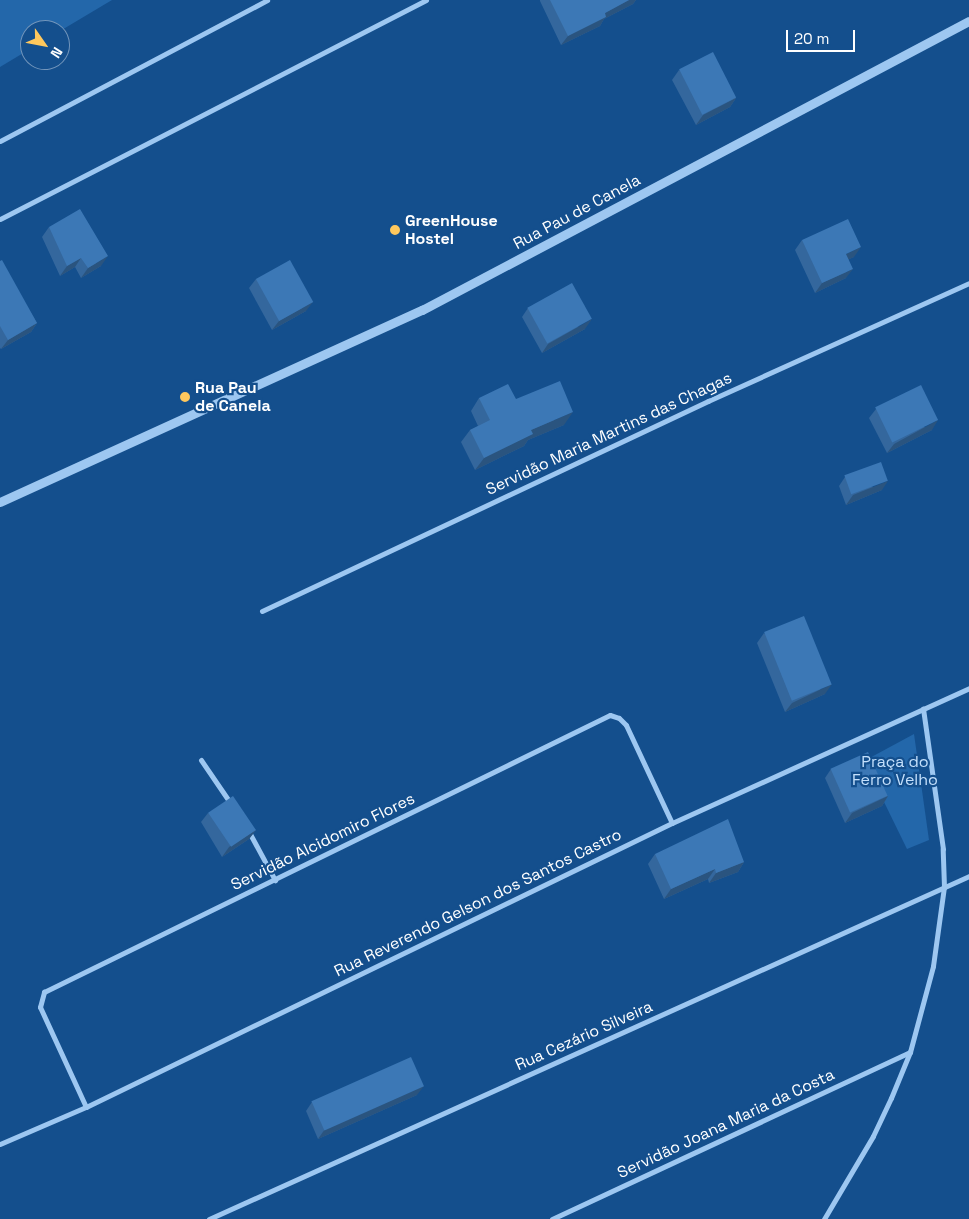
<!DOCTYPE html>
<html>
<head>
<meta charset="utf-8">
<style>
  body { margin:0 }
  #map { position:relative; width:969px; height:1219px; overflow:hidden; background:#144f8d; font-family:"Space Grotesk",sans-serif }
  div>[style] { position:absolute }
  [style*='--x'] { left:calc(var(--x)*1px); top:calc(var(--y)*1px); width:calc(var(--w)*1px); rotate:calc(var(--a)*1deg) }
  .green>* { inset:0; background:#2367aa }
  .minor>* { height:5px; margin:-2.5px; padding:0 2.5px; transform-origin:2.5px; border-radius:2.5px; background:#9dc7f1 }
  .tertiary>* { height:9px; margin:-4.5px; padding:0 4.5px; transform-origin:4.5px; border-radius:4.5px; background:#9dc7f1 }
  .wall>* { inset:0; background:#34679d }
  .shaded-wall>* { inset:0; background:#2a547f }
  .building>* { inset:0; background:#3c78b6; transform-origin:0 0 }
  .dots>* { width:14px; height:14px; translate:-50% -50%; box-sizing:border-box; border:2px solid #144f8d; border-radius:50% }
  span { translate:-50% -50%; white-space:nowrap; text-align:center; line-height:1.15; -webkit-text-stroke:4.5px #144f8d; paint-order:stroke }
  .street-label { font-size:16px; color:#fff }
  .poi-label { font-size:16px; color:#fff; font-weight:700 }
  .left { translate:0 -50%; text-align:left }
  .park-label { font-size:16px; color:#c4e0fc }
  .north { position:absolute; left:20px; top:20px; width:50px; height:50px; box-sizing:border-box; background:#144f8d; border:1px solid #7295bb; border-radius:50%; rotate:123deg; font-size:14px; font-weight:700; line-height:20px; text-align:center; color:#fff }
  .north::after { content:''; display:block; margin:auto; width:18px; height:22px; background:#ffc85d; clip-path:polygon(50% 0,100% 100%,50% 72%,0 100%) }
  .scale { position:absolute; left:786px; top:30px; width:69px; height:22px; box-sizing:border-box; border:2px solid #fff; border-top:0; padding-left:6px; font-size:15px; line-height:18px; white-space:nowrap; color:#fff; -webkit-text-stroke:4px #144f8d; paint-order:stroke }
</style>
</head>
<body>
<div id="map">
  <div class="green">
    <i style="clip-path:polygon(0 0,112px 0,60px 31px,30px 30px,30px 49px,0 67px)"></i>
    <i style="clip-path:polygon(914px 734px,929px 840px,907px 849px,864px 761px)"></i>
  </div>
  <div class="minor">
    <i style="--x:0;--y:141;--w:302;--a:-27.8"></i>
    <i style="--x:0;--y:219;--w:479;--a:-27.2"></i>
    <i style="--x:262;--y:611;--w:493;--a:-25.2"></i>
    <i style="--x:708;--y:401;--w:286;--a:-24.3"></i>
    <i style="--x:201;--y:760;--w:53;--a:55.7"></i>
    <i style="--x:249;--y:832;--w:55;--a:61.6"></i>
    <i style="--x:86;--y:1107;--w:110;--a:-114.7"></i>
    <i style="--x:40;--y:1007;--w:16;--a:-75"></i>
    <i style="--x:44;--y:992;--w:630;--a:-26.08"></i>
    <i style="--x:610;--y:715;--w:9;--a:18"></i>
    <i style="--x:619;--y:718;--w:10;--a:45"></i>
    <i style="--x:626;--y:725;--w:108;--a:64.9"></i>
    <i style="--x:0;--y:1144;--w:94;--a:-23.3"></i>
    <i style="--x:86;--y:1107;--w:651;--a:-25.86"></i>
    <i style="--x:672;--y:823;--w:326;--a:-24.4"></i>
    <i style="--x:209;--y:1219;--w:834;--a:-24.29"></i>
    <i style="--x:552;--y:1219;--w:395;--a:-25"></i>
    <i style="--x:824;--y:1219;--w:96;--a:-59.4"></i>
    <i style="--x:873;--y:1136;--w:42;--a:-64.7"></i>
    <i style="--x:891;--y:1098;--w:50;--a:-67.6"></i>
    <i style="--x:910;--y:1052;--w:89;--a:-75"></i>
    <i style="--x:933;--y:966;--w:80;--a:-82.1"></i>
    <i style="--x:944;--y:887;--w:38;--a:-92"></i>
    <i style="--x:943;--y:849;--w:142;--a:-98.1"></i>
  </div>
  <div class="tertiary">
    <i style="--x:0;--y:502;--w:464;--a:-24.5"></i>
    <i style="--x:422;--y:310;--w:619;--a:-27.85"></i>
  </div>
  <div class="wall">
    <i style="clip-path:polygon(540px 0,636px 0,633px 4px,604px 19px,600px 26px,561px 45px,540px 1px)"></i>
    <i style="clip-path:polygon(679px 70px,736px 98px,730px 107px,696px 125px,672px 80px)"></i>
    <i style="clip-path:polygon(49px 227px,101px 266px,81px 278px,75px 267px,60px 276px,42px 237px)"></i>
    <i style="clip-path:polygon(802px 240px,854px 257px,849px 259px,846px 278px,815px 293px,795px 250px)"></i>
    <i style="clip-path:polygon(0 261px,37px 323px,31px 332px,1px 349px,0 348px)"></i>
    <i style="clip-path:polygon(256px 279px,306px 311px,272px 330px,249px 288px)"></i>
    <i style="clip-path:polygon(528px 308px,585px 329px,542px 353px,522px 317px)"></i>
    <i style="clip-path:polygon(479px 398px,516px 399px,564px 425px,528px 440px,524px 446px,475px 470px,461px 442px,470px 430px,478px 426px,471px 411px)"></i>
    <i style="clip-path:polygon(876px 409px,932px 430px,887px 453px,869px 418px)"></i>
    <i style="clip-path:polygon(845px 477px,882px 490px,846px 505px,839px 486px)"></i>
    <i style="clip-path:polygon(764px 633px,825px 694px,785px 712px,757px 643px)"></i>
    <i style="clip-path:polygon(831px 769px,888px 796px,882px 806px,845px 823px,825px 778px)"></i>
    <i style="clip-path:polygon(208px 813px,256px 830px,249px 839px,222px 857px,201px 822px)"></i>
    <i style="clip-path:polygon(655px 854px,744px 862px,738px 872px,709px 883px,708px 879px,664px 899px,648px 864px)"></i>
    <i style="clip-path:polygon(417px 1095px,318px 1139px,306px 1111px,312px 1102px)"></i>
  </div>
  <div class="shaded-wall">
    <i style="clip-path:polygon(629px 0,636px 0,633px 4px,604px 19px,600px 26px,561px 45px,568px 36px,605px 13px)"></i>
    <i style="clip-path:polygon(736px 98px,730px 107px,696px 125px,703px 115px)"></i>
    <i style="clip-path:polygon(861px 247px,854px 257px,839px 264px,846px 254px)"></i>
    <i style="clip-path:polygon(108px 256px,101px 266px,81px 278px,88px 268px)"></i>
    <i style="clip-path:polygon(81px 258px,75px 267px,60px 276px,67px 266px)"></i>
    <i style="clip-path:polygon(853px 269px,846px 278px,815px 293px,822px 283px)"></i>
    <i style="clip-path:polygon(313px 302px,306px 311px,272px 330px,279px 321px)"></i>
    <i style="clip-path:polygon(592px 319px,585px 329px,542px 353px,548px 344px)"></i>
    <i style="clip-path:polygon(37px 323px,31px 332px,1px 349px,8px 340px)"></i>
    <i style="clip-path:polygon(573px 412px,564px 425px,528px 440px,524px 446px,475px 470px,484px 458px,531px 430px)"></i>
    <i style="clip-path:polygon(938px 420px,932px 430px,887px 453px,894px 444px)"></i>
    <i style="clip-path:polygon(888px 481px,882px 490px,846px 505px,853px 495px)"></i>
    <i style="clip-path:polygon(832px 684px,825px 694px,785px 712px,792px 703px)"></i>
    <i style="clip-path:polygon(888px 796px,882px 806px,845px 823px,852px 813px)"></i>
    <i style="clip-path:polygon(256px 830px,249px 839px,222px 857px,229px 847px)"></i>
    <i style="clip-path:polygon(744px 862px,738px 872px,709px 883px,716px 873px)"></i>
    <i style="clip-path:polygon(715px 869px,708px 879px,664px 899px,671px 889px)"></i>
    <i style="clip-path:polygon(424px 1086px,417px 1095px,318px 1139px,325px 1129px)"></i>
  </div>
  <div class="building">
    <i style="clip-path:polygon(550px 0,629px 0,605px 13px,606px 17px,568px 36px)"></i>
    <i style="left:713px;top:52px;width:51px;height:38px;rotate:63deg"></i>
    <i style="clip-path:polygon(80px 209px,108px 256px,88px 268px,81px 258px,67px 266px,49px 227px)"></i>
    <i style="clip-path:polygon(848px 219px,861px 247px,846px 254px,853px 269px,822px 283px,802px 240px)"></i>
    <i style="clip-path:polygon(2px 260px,37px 323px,8px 340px,0 326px,0 261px)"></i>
    <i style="left:290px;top:260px;width:48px;height:39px;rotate:61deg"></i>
    <i style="left:572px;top:283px;width:41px;height:51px;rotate:61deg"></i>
    <i style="clip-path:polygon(560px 381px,573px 412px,531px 430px,533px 434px,484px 458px,470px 430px,490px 420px,479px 398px,508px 384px,516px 399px)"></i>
    <i style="left:921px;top:385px;width:39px;height:51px;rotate:64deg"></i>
    <i style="left:881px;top:462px;width:20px;height:39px;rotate:70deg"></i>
    <i style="left:804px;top:616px;width:74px;height:43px;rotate:68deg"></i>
    <i style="left:868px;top:752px;width:48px;height:41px;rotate:66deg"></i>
    <i style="left:233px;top:796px;width:41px;height:30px;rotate:56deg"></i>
    <i style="clip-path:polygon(728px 819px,744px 862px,716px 873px,715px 869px,671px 889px,655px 854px)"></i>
    <i style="left:411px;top:1057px;width:32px;height:109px;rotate:66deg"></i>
  </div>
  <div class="dots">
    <i style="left:395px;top:230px;background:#ffc85d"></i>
    <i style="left:185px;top:397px;background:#ffc85d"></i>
  </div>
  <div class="street-label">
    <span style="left:577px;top:212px;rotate:-28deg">Rua Pau de Canela</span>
    <span style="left:609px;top:434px;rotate:-25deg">Servidão Maria Martins das Chagas</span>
    <span style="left:323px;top:842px;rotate:-26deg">Servidão Alcidomiro Flores</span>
    <span style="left:478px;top:903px;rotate:-26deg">Rua Reverendo Gelson dos Santos Castro</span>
    <span style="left:584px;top:1036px;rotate:-24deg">Rua Cezário Silveira</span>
    <span style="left:726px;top:1124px;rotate:-25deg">Servidão Joana Maria da Costa</span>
  </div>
  <div class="poi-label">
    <span class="left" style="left:405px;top:230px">GreenHouse<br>Hostel</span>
    <span class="left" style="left:195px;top:397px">Rua Pau<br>de Canela</span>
  </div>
  <div class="park-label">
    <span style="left:895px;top:771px">Praça do<br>Ferro Velho</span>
  </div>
  <div class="north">N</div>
  <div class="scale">20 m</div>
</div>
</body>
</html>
